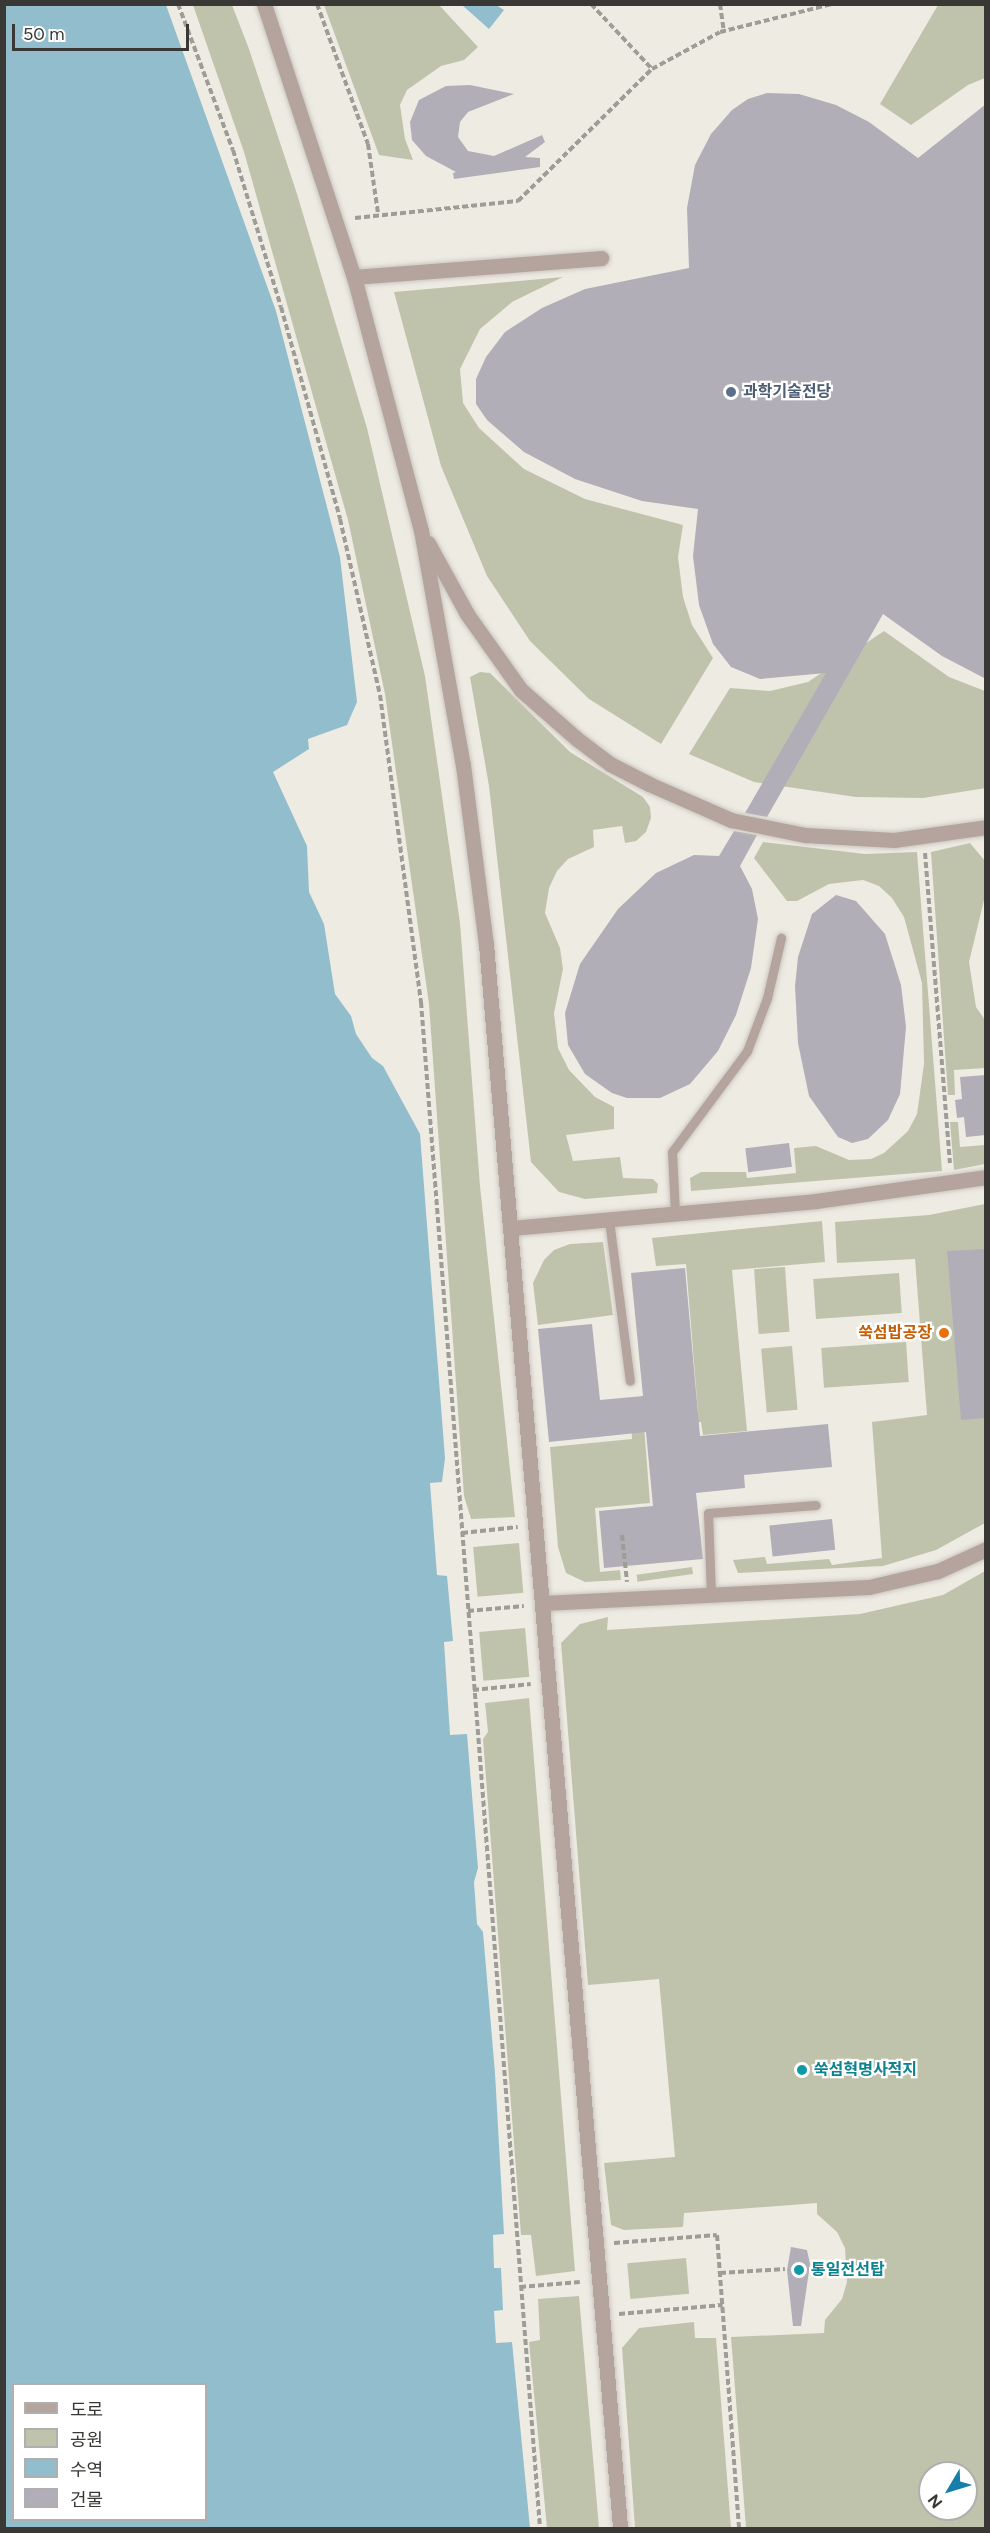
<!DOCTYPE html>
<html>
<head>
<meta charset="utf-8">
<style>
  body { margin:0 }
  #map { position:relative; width:990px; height:2533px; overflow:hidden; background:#eeebe3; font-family:Figtree,"Noto Sans KR",sans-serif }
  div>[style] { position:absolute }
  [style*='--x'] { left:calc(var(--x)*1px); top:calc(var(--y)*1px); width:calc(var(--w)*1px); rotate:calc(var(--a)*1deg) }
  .green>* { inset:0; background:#c0c3ac; transform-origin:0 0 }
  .water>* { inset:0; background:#92bdcc }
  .building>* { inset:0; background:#b1aeb7; transform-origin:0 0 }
  .path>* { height:4px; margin-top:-2px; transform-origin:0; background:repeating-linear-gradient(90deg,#9e9c96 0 6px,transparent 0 9px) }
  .roads { filter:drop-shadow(0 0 2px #cac7c0) drop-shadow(0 0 2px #cac7c0) }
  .service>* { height:9px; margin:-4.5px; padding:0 4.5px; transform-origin:4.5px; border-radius:4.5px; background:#b5a39e }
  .minor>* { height:15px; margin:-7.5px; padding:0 7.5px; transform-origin:7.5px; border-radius:7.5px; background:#b5a39e }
  .dots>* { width:16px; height:16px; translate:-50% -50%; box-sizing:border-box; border:3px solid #fff; border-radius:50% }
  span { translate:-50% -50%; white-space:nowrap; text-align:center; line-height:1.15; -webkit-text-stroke:4.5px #fff; paint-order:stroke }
  .service-label { font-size:16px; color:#4e5e75; font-weight:700 }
  .left { translate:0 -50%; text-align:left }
  .food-label { font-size:16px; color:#c56008; font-weight:700 }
  .right { translate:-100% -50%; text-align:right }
  .culture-label { font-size:16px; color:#0d838f; font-weight:700 }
  .frame { position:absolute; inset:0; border:6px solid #393835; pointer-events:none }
  .legend { position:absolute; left:12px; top:2383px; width:195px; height:138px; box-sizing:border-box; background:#fff; border:2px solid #b0afae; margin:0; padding:8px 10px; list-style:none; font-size:18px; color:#393835 }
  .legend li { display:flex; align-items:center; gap:12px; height:30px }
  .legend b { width:30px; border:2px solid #b0afae }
  .north { position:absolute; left:918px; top:2461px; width:60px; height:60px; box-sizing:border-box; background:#fff; border:2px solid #b0afae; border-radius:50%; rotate:232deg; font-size:16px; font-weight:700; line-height:24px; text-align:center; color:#393835 }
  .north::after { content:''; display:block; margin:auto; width:21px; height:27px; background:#167fa9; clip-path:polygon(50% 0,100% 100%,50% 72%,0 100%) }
  .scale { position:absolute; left:12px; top:24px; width:177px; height:27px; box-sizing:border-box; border:3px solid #393835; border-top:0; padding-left:8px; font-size:18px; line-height:21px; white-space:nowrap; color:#393835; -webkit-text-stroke:4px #fff; paint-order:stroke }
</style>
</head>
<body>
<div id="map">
  <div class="green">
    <i style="clip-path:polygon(193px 5px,232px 5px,249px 49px,297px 194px,367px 428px,425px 676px,460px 923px,480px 1186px,515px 1517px,471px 1519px,464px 1496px,429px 1004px,385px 694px,348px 520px,244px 152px)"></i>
    <i style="clip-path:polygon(324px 5px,439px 5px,478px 47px,464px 60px,441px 66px,407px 90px,400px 105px,405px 139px,413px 160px,379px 155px)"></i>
    <i style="clip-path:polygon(938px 5px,985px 5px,985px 78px,968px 85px,911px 125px,880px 104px)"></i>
    <i style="clip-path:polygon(563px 277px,512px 302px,480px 329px,460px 369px,463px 403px,479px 428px,524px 469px,585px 499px,683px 525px,678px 557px,683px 597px,692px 625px,713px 658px,661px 744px,589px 699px,530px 641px,487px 576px,441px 466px,394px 292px)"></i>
    <i style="clip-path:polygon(884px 631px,949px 677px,985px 691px,986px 788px,923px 798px,856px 797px,754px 782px,689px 754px,730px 688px,770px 691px,808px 682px)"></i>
    <i style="clip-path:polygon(480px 672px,490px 673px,570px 752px,643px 797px,650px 807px,651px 818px,646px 832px,636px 841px,625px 843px,622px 826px,593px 830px,594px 847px,568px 859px,557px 871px,549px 888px,545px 913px,560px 948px,563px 969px,554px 1013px,558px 1048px,569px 1070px,595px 1097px,614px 1107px,614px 1129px,566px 1135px,573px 1161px,620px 1157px,623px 1178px,653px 1179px,658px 1184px,657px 1193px,585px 1199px,559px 1192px,531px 1162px,489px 786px,470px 677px)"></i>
    <i style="clip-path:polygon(763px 842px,865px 854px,917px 852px,942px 1171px,691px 1191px,690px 1178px,701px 1172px,746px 1172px,747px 1178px,796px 1173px,794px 1148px,816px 1146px,849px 1160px,871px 1159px,884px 1153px,908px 1131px,917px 1114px,924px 1064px,922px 983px,904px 917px,892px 898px,879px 886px,863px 880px,829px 884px,797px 901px,787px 901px,754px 858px)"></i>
    <i style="clip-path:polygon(970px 843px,985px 861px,985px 896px,969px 962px,976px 1007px,985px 1020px,985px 1068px,954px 1070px,955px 1095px,948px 1095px,931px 852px)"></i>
    <i style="clip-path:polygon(950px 1122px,958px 1122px,960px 1147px,985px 1145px,985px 1164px,954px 1170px)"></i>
    <i style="clip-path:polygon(985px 1204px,985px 1523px,936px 1550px,883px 1566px,738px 1573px,733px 1560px,765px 1557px,767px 1564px,829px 1559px,832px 1565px,882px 1558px,872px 1422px,927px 1415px,915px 1259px,837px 1263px,835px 1222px,929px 1215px)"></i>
    <i style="clip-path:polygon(822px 1221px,825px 1262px,732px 1270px,747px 1431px,703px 1435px,701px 1422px,644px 1426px,650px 1503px,595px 1508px,600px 1572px,620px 1570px,621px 1580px,585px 1582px,566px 1573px,558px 1547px,550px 1447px,632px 1439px,631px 1419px,698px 1412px,686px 1264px,656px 1266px,652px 1238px)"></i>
    <i style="clip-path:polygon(603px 1242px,613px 1315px,538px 1325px,533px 1283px,544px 1260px,554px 1250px,570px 1244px)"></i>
    <i style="left:785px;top:1267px;width:65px;height:31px;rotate:86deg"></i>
    <i style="left:899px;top:1273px;width:40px;height:86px;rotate:86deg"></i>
    <i style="left:906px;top:1342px;width:40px;height:85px;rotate:86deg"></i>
    <i style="left:792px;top:1346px;width:64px;height:31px;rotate:85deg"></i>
    <i style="left:519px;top:1543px;width:50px;height:46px;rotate:85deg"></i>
    <i style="left:692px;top:1567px;width:7px;height:56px;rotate:82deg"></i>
    <i style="clip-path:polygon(evenodd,985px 1571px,985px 2528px,746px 2528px,731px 2337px,824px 2333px,825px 2320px,842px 2299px,847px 2282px,845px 2248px,837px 2232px,817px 2214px,817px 2203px,684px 2213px,683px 2227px,624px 2230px,611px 2225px,604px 2163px,675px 2157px,659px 1979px,588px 1985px,561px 1643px,580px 1624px,608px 1617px,607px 1630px,860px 1614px,943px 1595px,985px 1571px,930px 2473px,966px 2473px,966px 2509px,930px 2509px,930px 2473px)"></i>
    <i style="left:525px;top:1628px;width:49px;height:46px;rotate:85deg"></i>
    <i style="clip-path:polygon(529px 1698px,575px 2271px,536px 2276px,531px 2235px,521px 2235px,483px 1739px,488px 1732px,485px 1703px)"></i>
    <i style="left:686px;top:2258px;width:36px;height:59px;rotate:85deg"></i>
    <i style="clip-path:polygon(579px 2296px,599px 2528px,547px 2528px,529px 2342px,540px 2340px,538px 2299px)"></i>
    <i style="clip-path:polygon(694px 2322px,695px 2338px,716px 2338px,731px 2528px,635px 2528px,622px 2348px,639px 2328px)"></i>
  </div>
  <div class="water">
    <i style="clip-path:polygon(evenodd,5px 4px,166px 5px,276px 311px,340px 557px,357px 702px,347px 725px,308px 739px,309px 749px,273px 772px,307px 846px,309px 892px,324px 924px,335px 994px,351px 1016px,356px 1034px,372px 1058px,383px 1066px,420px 1134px,445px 1458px,442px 1482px,430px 1483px,437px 1575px,447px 1576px,453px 1641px,444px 1642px,450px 1735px,467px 1734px,478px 1868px,474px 1882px,477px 1924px,483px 1932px,495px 2073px,504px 2234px,493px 2235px,494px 2268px,501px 2268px,503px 2310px,494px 2311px,496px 2343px,512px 2342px,530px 2528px,5px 2528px,5px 4px,14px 2384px,206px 2384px,206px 2520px,14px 2520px,14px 2384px)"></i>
    <i style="clip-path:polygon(462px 5px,496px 5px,504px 10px,489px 29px)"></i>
  </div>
  <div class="building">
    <i style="clip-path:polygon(470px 85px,514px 94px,468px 112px,460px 122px,458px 137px,468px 151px,494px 156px,542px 135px,545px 142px,525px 157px,540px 158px,540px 167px,454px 179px,453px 173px,456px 172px,426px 156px,412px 140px,410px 122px,419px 100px,446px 86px)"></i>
    <i style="clip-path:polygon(767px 93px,799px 94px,836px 105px,869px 122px,918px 158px,986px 104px,986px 679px,942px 656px,883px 614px,767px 817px,745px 813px,826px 673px,760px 679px,731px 667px,713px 644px,699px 605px,693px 556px,698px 509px,642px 501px,575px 479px,524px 452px,487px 420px,476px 404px,476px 379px,486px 357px,505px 332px,542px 308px,585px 289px,689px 268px,687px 208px,695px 165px,711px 134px,732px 110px,748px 99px)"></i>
    <i style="clip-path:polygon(734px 831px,757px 835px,740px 866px,752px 889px,758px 919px,751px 968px,736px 1015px,718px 1051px,690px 1084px,660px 1098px,627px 1098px,612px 1093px,585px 1074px,568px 1045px,565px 1013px,580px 964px,618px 909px,656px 873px,694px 855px,719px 856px)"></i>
    <i style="clip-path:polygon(836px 895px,856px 901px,885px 934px,901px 985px,906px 1027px,900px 1094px,888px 1120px,868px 1139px,852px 1143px,838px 1137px,809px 1096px,798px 1043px,795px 986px,798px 957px,812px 914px)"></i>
    <i style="clip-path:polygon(986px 1075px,986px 1135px,966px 1137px,964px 1117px,957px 1118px,955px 1100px,962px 1099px,960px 1077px)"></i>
    <i style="left:789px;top:1143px;width:24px;height:44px;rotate:83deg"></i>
    <i style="clip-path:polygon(986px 1249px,986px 1418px,961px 1420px,947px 1251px)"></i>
    <i style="clip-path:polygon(685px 1268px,700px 1436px,828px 1424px,832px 1467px,744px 1475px,745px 1488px,696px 1493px,703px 1559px,604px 1568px,599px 1511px,653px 1506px,646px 1432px,549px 1442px,538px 1329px,592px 1324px,600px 1400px,643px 1396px,631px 1273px)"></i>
    <i style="left:832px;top:1519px;width:31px;height:63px;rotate:84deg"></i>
    <i style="clip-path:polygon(791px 2247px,807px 2250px,810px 2264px,801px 2326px,793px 2326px,787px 2270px)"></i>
  </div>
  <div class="path">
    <i style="--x:178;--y:4;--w:156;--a:69.4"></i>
    <i style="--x:233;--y:150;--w:164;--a:73"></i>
    <i style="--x:281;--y:307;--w:220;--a:74.4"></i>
    <i style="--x:340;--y:519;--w:180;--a:77.2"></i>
    <i style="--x:380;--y:695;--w:310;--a:82.4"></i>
    <i style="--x:421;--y:1002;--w:1531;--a:85.54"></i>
    <i style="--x:317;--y:4;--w:149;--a:70"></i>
    <i style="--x:368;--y:144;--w:70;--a:81.8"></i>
    <i style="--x:591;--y:4;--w:89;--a:46.8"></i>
    <i style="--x:720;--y:4;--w:27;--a:82"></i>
    <i style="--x:355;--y:218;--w:164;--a:-6"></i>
    <i style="--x:518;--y:201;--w:188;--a:-44.6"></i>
    <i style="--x:652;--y:69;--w:77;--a:-28.6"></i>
    <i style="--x:720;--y:32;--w:115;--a:-14"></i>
    <i style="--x:925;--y:853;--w:311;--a:85.4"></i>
    <i style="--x:462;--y:1533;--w:56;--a:-6.1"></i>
    <i style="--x:622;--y:1535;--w:47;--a:83.9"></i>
    <i style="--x:468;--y:1611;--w:56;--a:-5.1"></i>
    <i style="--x:473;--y:1690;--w:58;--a:-5.9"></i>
    <i style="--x:614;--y:2243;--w:103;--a:-4.4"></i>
    <i style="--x:717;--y:2235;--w:294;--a:85.7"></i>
    <i style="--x:720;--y:2273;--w:65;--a:-3.5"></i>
    <i style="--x:520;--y:2287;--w:60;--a:-4.8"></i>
    <i style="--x:619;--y:2314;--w:104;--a:-4.9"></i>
  </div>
  <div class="roads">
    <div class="service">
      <i style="--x:675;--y:1213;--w:61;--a:-92.8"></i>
      <i style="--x:672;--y:1152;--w:126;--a:-53.4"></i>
      <i style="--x:747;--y:1051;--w:57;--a:-69.3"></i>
      <i style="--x:767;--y:998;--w:62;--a:-76.9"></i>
      <i style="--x:609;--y:1220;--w:162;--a:82.6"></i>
      <i style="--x:711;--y:1595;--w:82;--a:-92.1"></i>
      <i style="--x:708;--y:1513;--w:108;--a:-4.2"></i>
    </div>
    <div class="minor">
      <i style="--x:264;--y:4;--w:287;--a:71.8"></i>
      <i style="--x:354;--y:277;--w:262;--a:75.2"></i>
      <i style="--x:421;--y:530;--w:239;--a:79.9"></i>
      <i style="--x:463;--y:765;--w:180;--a:82.7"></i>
      <i style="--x:486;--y:944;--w:1590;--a:85.16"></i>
      <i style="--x:354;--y:277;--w:248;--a:-4.4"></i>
      <i style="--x:428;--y:543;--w:81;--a:61.2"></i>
      <i style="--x:467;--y:614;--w:93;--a:54.6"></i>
      <i style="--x:521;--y:690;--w:74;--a:41.2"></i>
      <i style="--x:577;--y:739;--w:41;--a:37.1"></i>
      <i style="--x:610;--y:764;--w:44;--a:27.1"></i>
      <i style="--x:649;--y:784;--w:90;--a:23.7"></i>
      <i style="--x:731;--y:820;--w:76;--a:11.5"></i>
      <i style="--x:805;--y:835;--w:89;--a:3.2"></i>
      <i style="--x:894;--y:840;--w:93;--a:-8"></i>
      <i style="--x:510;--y:1228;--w:307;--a:-5"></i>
      <i style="--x:816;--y:1201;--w:172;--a:-8"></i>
      <i style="--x:543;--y:1603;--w:326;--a:-2.8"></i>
      <i style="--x:869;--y:1587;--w:71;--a:-13.1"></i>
      <i style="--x:938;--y:1571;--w:53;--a:-24.6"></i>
    </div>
  </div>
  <div class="dots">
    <i style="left:731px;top:392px;background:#5c6f8a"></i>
    <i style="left:944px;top:1333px;background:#e8710a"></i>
    <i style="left:802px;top:2070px;background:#0f9aa8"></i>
    <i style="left:799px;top:2270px;background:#0f9aa8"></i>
  </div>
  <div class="service-label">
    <span class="left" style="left:743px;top:392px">과학기술전당</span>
  </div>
  <div class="food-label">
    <span class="right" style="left:932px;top:1333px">쑥섬밥공장</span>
  </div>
  <div class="culture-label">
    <span class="left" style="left:814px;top:2070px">쑥섬혁명사적지</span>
    <span class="left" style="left:811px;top:2270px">통일전선탑</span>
  </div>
  <div class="frame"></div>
  <ul class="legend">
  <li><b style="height:8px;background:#b5a39e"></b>도로</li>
  <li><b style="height:16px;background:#c0c3ac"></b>공원</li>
  <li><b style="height:16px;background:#92bdcc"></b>수역</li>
  <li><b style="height:16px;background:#b1aeb7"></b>건물</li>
  </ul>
  <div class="north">N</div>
  <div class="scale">50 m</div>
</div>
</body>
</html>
